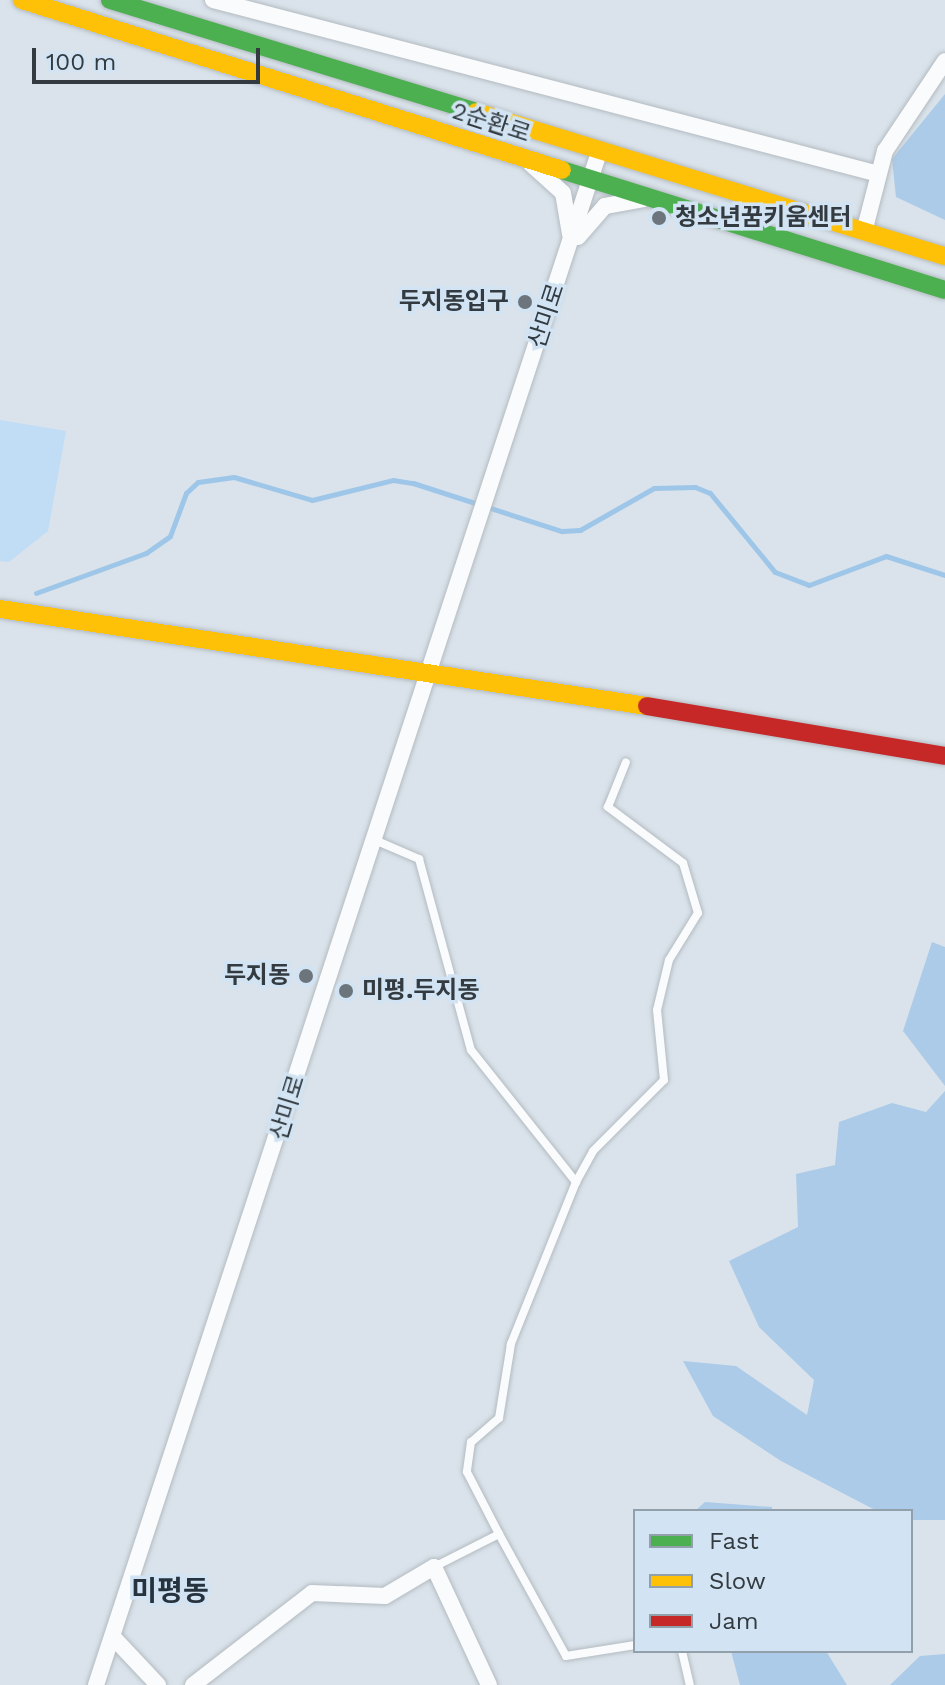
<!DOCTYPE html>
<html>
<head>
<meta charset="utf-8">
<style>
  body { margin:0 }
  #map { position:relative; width:945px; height:1685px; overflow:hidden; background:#dae3eb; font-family:"Work Sans","Noto Sans KR",sans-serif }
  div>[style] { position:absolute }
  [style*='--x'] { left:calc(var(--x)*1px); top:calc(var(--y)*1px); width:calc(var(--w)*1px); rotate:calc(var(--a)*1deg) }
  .green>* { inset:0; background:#c1dcf5 }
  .forest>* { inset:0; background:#abcbe8 }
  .stream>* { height:5px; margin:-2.5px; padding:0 2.5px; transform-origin:2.5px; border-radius:2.5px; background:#9ec6e8 }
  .roads { filter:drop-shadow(0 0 2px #b4bbc1) drop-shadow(0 0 2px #b4bbc1) }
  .lane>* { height:8px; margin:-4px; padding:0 4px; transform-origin:4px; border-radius:4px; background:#f9fbfc }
  .street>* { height:16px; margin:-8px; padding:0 8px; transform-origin:8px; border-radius:8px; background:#f9fbfc }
  .fast>* { height:18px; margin:-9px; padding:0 9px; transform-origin:9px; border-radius:9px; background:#4caf50 }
  .slow>* { height:18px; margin:-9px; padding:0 9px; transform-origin:9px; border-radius:9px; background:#ffc107 }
  .jam>* { height:18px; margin:-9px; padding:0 9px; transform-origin:9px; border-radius:9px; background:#c62828 }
  .dots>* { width:22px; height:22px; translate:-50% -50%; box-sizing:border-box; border:4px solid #d2e4f3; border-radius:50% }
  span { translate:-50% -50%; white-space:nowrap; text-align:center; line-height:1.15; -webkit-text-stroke:7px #d2e4f3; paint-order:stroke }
  .street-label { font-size:24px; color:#333a40 }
  .poi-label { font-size:24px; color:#333a40; font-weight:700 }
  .left { translate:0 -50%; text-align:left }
  .right { translate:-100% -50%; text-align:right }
  .quarter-label { font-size:28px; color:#26333f; font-weight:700 }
  .legend { position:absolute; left:633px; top:1509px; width:280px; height:144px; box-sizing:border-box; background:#d2e4f3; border:2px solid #92a0ab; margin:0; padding:10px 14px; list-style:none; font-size:24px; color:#333a40 }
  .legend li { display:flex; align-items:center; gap:16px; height:40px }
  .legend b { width:40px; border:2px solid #92a0ab }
  .scale { position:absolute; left:32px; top:48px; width:228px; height:36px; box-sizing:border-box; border:4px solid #333a40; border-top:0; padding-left:10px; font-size:24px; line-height:28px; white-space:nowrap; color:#333a40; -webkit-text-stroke:6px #d2e4f3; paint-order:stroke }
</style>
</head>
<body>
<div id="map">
  <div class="green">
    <i style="clip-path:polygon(0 420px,66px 431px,48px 531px,9px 562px,0 561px)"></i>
  </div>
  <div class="forest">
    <i style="clip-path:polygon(945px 94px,945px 220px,896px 197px,892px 159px)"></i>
    <i style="clip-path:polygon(932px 942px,945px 947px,945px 1086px,903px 1031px)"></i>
    <i style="clip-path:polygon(945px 1091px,945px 1520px,911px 1520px,911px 1511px,877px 1511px,781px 1461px,713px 1416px,683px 1361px,736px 1366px,807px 1415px,814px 1380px,759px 1327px,729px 1261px,798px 1227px,796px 1174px,835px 1165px,839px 1122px,892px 1103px,926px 1112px)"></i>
    <i style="clip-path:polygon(705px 1502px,772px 1507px,772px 1511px,695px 1511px)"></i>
    <i style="clip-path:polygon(731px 1651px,826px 1651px,847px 1685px,740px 1685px)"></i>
    <i style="clip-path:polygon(945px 1654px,945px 1685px,890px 1685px,920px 1656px)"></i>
  </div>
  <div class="stream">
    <i style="--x:36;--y:593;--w:117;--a:-20"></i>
    <i style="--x:146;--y:553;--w:29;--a:-35"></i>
    <i style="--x:170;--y:536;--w:46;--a:-69.6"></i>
    <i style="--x:186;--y:493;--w:16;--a:-43"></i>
    <i style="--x:198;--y:482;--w:36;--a:-8"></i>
    <i style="--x:234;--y:477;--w:81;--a:16.4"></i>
    <i style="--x:312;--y:500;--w:83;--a:-13.9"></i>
    <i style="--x:393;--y:480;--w:20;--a:9"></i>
    <i style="--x:413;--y:483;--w:157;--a:17.9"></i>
    <i style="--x:562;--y:531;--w:18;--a:-3"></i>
    <i style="--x:580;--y:530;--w:85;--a:-29.6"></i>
    <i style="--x:654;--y:488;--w:41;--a:-1.4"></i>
    <i style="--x:695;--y:487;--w:16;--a:22"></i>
    <i style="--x:710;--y:493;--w:102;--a:50.6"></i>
    <i style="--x:775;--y:572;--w:36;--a:21"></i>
    <i style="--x:809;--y:585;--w:82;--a:-20.6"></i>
    <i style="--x:886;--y:556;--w:62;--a:17.9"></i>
  </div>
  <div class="roads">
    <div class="lane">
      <i style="--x:377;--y:841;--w:46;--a:23.2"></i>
      <i style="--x:419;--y:859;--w:198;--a:74.8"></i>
      <i style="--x:471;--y:1050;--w:169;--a:51.5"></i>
      <i style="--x:576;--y:1182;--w:175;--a:111.9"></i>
      <i style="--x:511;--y:1344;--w:75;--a:99.2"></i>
      <i style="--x:499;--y:1418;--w:37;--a:139"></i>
      <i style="--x:471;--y:1442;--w:30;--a:98"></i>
      <i style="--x:467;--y:1472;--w:70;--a:62.7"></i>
      <i style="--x:576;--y:1182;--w:35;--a:-61"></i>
      <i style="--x:593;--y:1151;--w:100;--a:-45"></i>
      <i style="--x:664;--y:1080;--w:70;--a:-95.7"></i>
      <i style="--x:657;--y:1010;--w:51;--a:-76.5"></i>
      <i style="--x:669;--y:960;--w:55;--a:-58.3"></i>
      <i style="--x:698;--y:913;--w:52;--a:-106.7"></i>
      <i style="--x:683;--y:863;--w:94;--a:-143.3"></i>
      <i style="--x:608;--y:807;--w:48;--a:-68.2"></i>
      <i style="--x:434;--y:1567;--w:73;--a:-26.9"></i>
      <i style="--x:499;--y:1534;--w:139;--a:61.2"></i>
      <i style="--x:566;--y:1656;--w:70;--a:-9.1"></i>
      <i style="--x:682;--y:1651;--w:35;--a:77"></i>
    </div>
    <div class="street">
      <i style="--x:213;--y:0;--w:688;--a:14.64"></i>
      <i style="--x:531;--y:164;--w:43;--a:42.2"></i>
      <i style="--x:563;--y:193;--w:42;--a:80.3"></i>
      <i style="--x:864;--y:232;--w:84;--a:-75.5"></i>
      <i style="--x:885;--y:151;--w:108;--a:-56.3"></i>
      <i style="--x:578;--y:237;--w:41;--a:-48.9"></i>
      <i style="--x:605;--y:206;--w:39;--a:-10"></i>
      <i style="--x:113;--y:1637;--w:66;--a:46.8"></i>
      <i style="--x:96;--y:1685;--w:1613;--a:-71.83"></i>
      <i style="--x:193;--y:1685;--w:150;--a:-37.7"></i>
      <i style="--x:312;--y:1593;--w:73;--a:2.4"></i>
      <i style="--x:385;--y:1596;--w:57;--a:-30.6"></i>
      <i style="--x:434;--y:1567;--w:130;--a:65"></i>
    </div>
    <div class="fast">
      <i style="--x:110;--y:0;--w:383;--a:17"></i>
      <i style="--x:562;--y:170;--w:401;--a:17.4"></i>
    </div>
    <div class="slow">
      <i style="--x:22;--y:0;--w:566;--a:17.47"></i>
      <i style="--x:476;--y:112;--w:491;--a:17.1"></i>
      <i style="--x:0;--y:609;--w:654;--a:8.53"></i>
    </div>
    <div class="jam">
      <i style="--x:647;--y:706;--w:302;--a:9.5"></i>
    </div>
  </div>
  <div class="dots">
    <i style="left:659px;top:218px;background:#6d757c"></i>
    <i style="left:525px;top:302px;background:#6d757c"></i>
    <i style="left:306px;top:976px;background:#6d757c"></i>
    <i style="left:346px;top:991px;background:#6d757c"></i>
  </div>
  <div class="street-label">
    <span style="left:491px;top:123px;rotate:18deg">2순환로</span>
    <span style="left:547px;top:316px;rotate:-72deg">산미로</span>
    <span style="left:288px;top:1108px;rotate:-73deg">산미로</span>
  </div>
  <div class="poi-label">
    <span class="left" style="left:675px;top:218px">청소년꿈키움센터</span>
    <span class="right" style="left:509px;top:302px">두지동입구</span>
    <span class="right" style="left:290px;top:976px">두지동</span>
    <span class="left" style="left:362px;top:991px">미평.두지동</span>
  </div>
  <div class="quarter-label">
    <span style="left:170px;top:1591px">미평동</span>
  </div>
  <ul class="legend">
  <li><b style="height:10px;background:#4caf50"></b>Fast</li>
  <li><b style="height:10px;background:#ffc107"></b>Slow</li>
  <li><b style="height:10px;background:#c62828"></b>Jam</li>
  </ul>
  <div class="scale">100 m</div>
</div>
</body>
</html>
